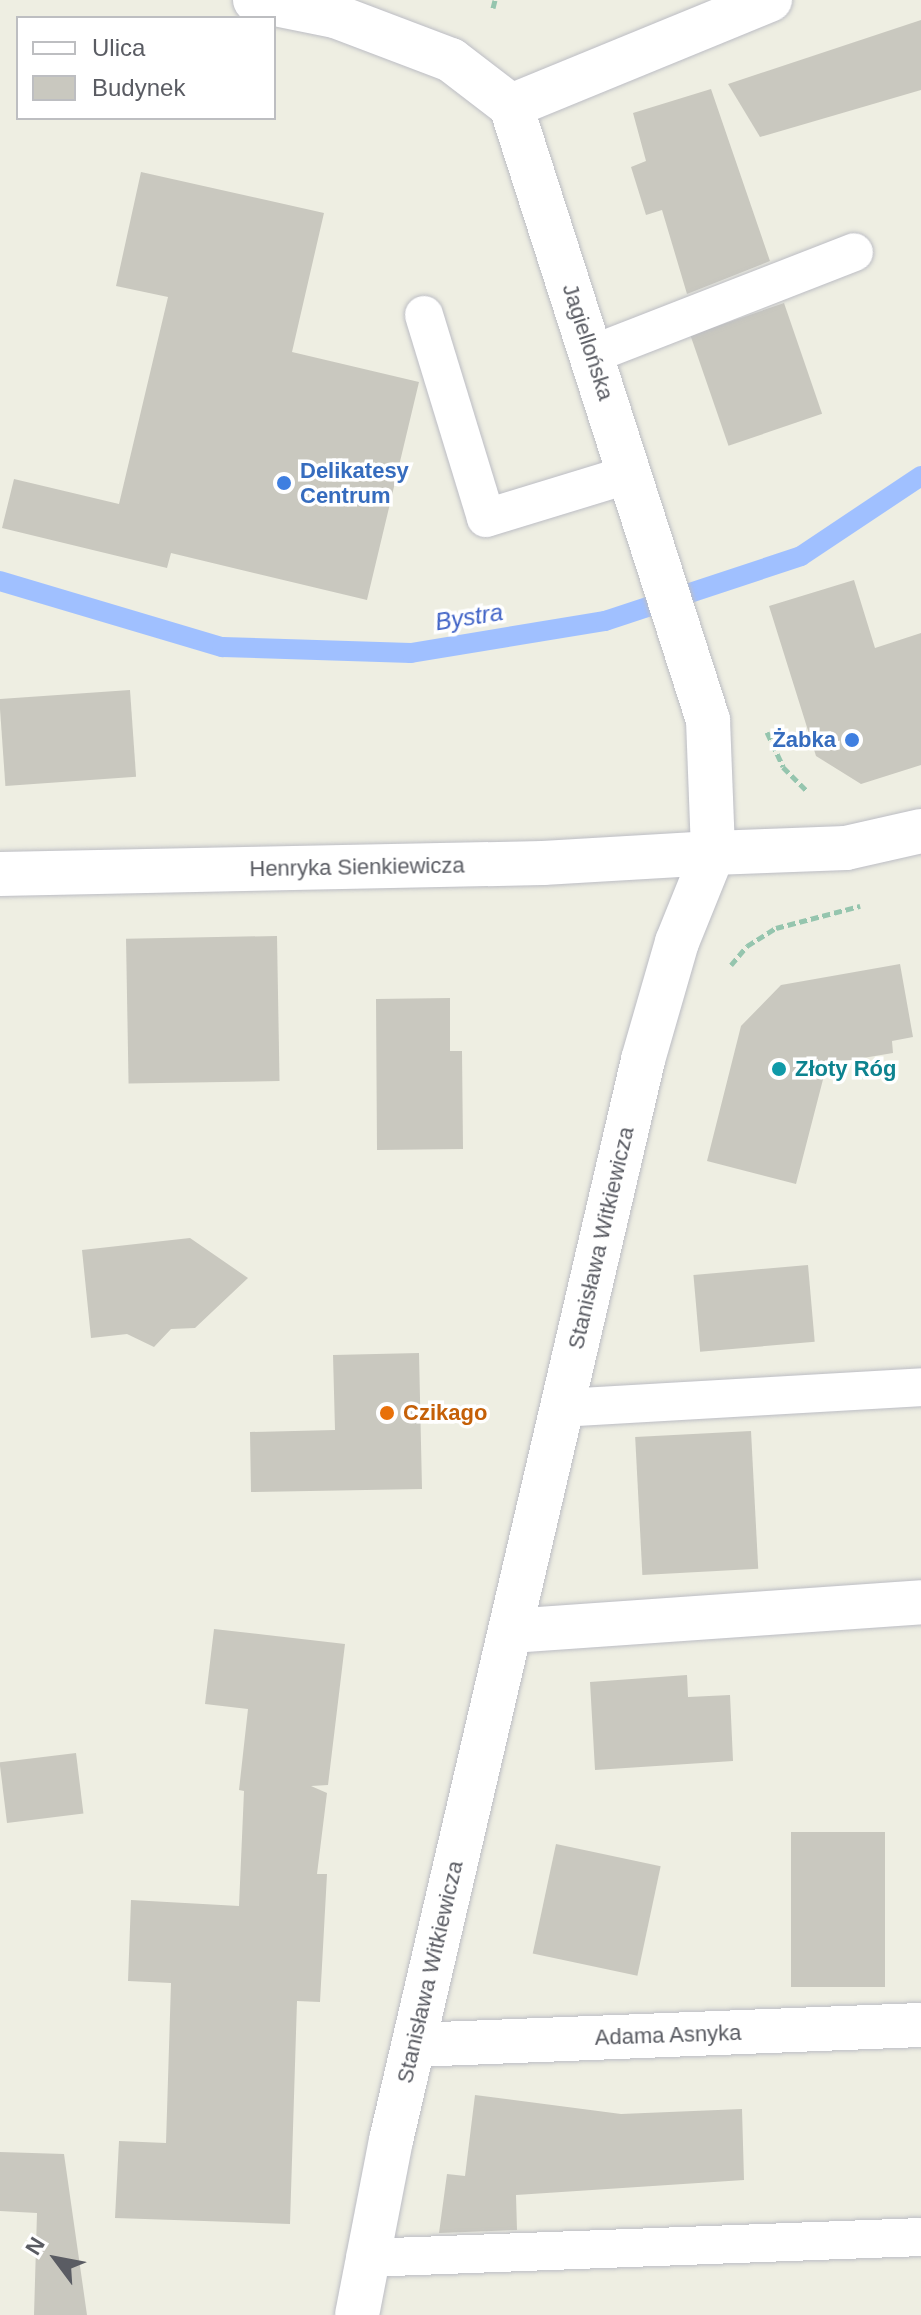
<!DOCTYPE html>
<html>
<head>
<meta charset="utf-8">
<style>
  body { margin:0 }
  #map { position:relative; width:921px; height:2315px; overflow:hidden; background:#eeeee2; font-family:Arial,sans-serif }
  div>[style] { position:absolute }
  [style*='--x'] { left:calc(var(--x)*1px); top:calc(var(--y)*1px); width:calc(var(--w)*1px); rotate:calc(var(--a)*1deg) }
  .stream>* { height:20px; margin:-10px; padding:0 10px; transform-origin:10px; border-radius:10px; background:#a0c0ff }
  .building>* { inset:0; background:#c9c8bf; transform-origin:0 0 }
  .path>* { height:5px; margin-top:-2.5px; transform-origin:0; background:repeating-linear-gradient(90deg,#95c5ae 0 8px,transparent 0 12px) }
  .roads { filter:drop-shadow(0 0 2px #bcbdc4) drop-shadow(0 0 2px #bcbdc4) }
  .service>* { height:38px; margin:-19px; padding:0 19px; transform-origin:19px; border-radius:19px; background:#fff }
  .minor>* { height:44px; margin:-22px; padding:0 22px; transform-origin:22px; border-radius:22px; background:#fff }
  .tertiary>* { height:44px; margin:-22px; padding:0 22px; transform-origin:22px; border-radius:22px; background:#fff }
  .dots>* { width:22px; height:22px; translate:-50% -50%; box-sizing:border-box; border:4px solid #fff; border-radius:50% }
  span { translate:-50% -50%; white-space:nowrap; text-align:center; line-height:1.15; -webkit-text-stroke:7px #fff; paint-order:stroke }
  .street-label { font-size:22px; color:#5a5c63 }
  .shop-label { font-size:22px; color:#366cbe; font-weight:700 }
  .left { translate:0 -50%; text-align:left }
  .right { translate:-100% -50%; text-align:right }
  .culture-label { font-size:22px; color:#0d838f; font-weight:700 }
  .food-label { font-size:22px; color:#c56008; font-weight:700 }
  .water-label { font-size:24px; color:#3f62c6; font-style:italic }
  .legend { position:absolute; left:16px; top:16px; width:260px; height:104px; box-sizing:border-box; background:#fff; border:2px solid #bdbec1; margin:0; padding:10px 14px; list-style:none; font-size:24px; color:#5a5c63 }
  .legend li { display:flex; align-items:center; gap:16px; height:40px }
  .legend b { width:40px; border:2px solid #bdbec1 }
  .north { position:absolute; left:16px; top:2219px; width:80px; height:80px; -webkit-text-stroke:6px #fff; paint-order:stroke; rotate:302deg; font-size:22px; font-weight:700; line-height:32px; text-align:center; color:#5a5c63 }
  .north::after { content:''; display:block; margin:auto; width:28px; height:36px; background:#5a5c63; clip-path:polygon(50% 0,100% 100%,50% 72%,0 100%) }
</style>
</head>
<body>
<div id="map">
  <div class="stream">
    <i style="--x:0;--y:581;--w:232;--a:16.6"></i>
    <i style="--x:222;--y:647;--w:189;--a:1.8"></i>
    <i style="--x:411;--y:653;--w:197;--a:-9.4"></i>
    <i style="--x:605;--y:621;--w:206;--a:-18.3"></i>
    <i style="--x:801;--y:556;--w:144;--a:-33.7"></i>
  </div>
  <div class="building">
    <i style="clip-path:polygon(921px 20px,921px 90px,760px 137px,728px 84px)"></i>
    <i style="clip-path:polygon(711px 89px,770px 261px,687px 294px,662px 210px,646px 215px,631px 167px,646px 161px,633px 113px)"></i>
    <i style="clip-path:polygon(141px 172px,324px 213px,292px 352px,419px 382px,367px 600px,171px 553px,167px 568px,2px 528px,14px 479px,119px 504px,168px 297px,116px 286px)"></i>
    <i style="left:784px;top:303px;width:117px;height:99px;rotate:71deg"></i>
    <i style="clip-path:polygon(854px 580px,875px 648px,921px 633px,921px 765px,861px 784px,816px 756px,769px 606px)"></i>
    <i style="left:130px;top:690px;width:87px;height:131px;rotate:86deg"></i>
    <i style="left:277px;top:936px;width:145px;height:151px;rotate:89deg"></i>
    <i style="clip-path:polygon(900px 964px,913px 1037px,892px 1041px,893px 1053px,827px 1064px,796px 1184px,707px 1161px,741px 1026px,781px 985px)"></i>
    <i style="clip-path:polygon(450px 998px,450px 1051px,462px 1051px,463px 1149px,377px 1150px,376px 999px)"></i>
    <i style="clip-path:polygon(190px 1238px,248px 1278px,195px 1328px,171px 1329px,154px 1347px,127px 1334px,91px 1338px,82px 1250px)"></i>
    <i style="left:808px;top:1265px;width:77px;height:115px;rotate:85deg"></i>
    <i style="clip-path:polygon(419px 1353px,422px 1489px,251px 1492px,250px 1432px,335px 1430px,333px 1355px)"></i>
    <i style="left:751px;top:1431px;width:138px;height:116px;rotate:87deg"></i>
    <i style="clip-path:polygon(214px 1629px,345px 1644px,328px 1785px,311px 1786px,327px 1793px,317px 1874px,327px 1874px,320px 2002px,297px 2001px,290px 2224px,115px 2218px,119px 2141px,166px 2143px,171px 1983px,128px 1981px,131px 1900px,239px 1906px,244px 1791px,239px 1790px,248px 1709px,205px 1704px)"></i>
    <i style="clip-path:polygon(687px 1675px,688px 1697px,730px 1695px,733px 1761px,595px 1770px,590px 1682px)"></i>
    <i style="left:76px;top:1753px;width:61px;height:77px;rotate:83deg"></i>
    <i style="left:791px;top:1832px;width:94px;height:155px"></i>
    <i style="left:556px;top:1844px;width:107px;height:112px;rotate:12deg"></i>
    <i style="clip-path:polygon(475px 2095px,621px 2114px,742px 2109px,744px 2180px,516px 2195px,517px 2230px,439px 2233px,447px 2174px,465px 2176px)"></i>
    <i style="clip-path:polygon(0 2152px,64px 2154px,87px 2315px,34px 2315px,37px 2213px,0 2211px)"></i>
  </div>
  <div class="path">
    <i style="--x:493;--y:8;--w:8;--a:-76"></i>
    <i style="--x:767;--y:732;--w:38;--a:65"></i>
    <i style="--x:783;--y:767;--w:35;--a:45"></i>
    <i style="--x:731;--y:965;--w:25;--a:-50"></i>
    <i style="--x:747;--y:946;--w:34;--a:-32"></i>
    <i style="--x:776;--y:928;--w:87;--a:-14.7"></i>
  </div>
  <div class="roads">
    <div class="service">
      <i style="--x:424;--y:315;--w:212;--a:73"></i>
      <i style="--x:486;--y:518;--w:151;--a:-17"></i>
      <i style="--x:593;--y:354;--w:280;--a:-21.3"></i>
      <i style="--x:561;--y:1408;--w:361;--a:-3.3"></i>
      <i style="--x:365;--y:2258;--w:556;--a:-2.16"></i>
    </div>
    <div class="minor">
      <i style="--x:511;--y:106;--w:280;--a:-22.3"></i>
      <i style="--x:0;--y:874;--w:543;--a:-1.16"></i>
      <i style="--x:543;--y:863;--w:170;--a:-3.4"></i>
      <i style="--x:713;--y:853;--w:96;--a:112"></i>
      <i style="--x:677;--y:942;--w:123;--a:106.1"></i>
      <i style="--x:643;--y:1060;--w:1109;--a:103.13"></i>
      <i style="--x:391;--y:2140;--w:178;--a:101"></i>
      <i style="--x:511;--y:1631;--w:411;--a:-4"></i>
      <i style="--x:414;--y:2045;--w:507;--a:-2.26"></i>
    </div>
    <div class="tertiary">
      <i style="--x:255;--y:0;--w:82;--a:11.3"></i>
      <i style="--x:335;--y:16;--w:124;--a:20.8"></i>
      <i style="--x:451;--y:60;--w:76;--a:37.5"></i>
      <i style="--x:511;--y:106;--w:645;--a:72.21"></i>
      <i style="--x:708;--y:720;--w:133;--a:87.8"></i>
      <i style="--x:713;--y:853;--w:133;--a:-2.2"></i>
      <i style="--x:846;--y:848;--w:77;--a:-12.8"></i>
    </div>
  </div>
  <div class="dots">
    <i style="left:284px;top:483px;background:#3f7fe0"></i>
    <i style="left:852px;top:740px;background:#3f7fe0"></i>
    <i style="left:779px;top:1069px;background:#0f9aa8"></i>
    <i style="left:387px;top:1413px;background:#e8710a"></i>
  </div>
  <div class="street-label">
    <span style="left:588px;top:342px;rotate:72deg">Jagiellońska</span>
    <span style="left:357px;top:867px;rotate:-1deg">Henryka Sienkiewicza</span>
    <span style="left:601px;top:1238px;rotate:-77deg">Stanisława Witkiewicza</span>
    <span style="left:430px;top:1972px;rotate:-77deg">Stanisława Witkiewicza</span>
    <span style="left:668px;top:2035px;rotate:-2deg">Adama Asnyka</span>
  </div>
  <div class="shop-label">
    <span class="left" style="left:300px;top:483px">Delikatesy<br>Centrum</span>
    <span class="right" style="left:836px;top:740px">Żabka</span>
  </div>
  <div class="culture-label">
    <span class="left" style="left:795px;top:1069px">Złoty Róg</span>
  </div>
  <div class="food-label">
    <span class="left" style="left:403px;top:1413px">Czikago</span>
  </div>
  <div class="water-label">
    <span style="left:469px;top:617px;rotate:-9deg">Bystra</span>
  </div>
  <ul class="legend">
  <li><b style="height:10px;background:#fff"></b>Ulica</li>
  <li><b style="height:22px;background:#c9c8bf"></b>Budynek</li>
  </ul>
  <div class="north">N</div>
</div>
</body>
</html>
